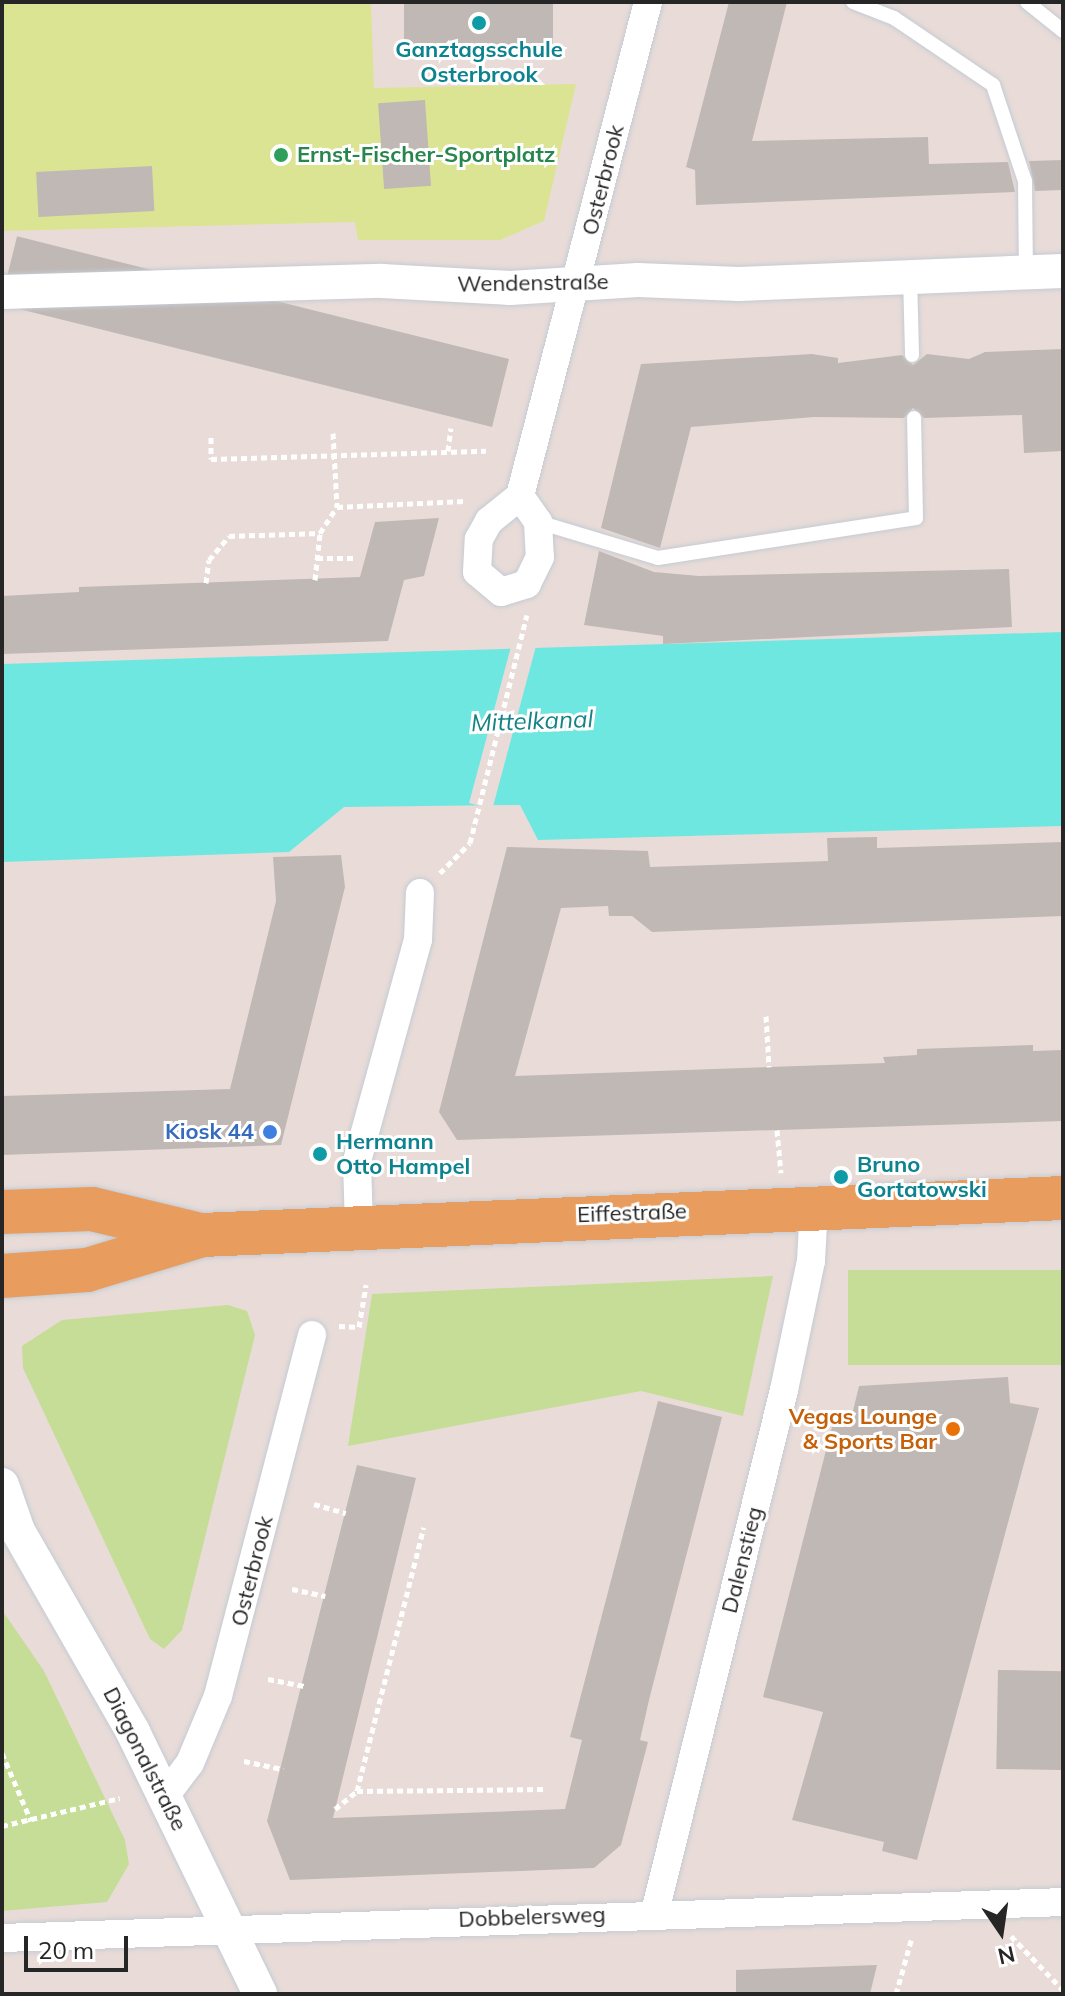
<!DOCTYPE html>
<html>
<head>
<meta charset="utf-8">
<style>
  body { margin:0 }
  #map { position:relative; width:1065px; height:1996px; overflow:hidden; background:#e9dcd8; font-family:Mulish,sans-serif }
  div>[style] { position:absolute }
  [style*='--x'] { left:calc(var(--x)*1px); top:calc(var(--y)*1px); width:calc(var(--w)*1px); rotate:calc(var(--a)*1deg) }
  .green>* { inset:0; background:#c5dd96; transform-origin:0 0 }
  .pitch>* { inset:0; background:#dbe492 }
  .water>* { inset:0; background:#6fe7e1 }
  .pier>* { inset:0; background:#e9dcd8; transform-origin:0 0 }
  .building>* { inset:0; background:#c0b8b4; transform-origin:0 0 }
  .path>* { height:5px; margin-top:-2.5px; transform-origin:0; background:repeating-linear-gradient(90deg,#fff 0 6px,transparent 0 10px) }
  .roads { filter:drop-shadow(0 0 2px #c4cbd4) drop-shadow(0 0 2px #c4cbd4) }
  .service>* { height:14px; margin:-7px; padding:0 7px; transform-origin:7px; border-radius:7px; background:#fff }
  .minor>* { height:28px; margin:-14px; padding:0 14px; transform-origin:14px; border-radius:14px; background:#fff }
  .tertiary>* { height:34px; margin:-17px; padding:0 17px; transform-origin:17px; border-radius:17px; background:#fff }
  .primary>* { height:44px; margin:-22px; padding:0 22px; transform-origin:22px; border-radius:22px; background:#e89d5e }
  .dots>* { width:22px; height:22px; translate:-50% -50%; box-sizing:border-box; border:4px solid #fff; border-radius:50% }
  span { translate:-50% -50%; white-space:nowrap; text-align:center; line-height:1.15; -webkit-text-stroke:6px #fff; paint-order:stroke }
  .culture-label { font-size:22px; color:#0d838f; font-weight:700 }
  .left { translate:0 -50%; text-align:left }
  .leisure-label { font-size:22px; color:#27864d; font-weight:700 }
  .street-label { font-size:22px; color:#262626 }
  .shop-label { font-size:22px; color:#366cbe; font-weight:700 }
  .right { translate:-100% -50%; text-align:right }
  .food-label { font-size:22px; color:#c56008; font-weight:700 }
  .water-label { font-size:24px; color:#148387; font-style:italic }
  .frame { position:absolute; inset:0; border:4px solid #262626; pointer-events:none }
  .north { position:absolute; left:961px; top:1892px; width:80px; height:80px; -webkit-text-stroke:6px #fff; paint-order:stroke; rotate:167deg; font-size:22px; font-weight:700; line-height:32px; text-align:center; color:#262626 }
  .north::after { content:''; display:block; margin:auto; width:28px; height:36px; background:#262626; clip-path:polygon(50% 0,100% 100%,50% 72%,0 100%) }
  .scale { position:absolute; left:24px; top:1936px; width:104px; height:36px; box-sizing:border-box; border:4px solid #262626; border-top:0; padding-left:10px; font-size:24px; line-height:28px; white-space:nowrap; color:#262626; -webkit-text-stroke:6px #fff; paint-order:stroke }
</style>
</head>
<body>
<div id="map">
  <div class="green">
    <i style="left:1063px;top:1270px;width:95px;height:215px;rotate:90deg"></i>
    <i style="clip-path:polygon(773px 1276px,743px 1416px,641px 1391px,348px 1446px,372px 1294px)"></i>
    <i style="clip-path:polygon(228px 1305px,247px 1311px,255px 1335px,182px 1630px,164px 1649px,150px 1639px,23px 1368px,22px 1346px,62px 1320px)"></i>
    <i style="clip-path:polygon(2px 1610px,44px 1671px,125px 1840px,129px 1864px,107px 1902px,2px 1911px)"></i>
  </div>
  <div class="pitch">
    <i style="clip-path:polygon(2px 2px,371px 2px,374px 88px,576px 84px,544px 221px,500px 240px,358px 240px,355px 222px,2px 231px)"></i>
  </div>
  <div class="water">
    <i style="clip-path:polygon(1063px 632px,1063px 826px,538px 840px,520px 805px,344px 807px,289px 852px,2px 862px,2px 664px)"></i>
  </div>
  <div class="pier">
    <i style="left:536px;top:646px;width:169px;height:24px;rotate:105deg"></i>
  </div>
  <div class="building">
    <i style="left:404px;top:2px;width:149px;height:47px"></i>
    <i style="clip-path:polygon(729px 2px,787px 2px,752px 141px,928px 137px,929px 164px,1008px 162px,1015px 192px,696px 205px,695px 170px,686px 167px)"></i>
    <i style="left:425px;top:100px;width:86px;height:47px;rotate:86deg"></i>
    <i style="clip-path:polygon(1063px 160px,1063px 190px,1035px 191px,1029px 161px)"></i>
    <i style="left:152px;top:166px;width:45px;height:116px;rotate:87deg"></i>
    <i style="clip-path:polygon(1063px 349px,1063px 451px,1024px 453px,1022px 415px,924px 418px,913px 408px,904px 418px,814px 417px,691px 427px,660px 548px,601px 528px,641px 364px,812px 354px,838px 358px,838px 363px,902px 355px,913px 365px,927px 354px,969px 359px,985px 352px)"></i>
    <i style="left:509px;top:359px;width:70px;height:507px;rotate:104deg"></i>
    <i style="clip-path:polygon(439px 518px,424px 576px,404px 580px,388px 641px,2px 654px,2px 596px,79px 592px,79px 587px,360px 577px,375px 522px)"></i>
    <i style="clip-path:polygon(599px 551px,654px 572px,699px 576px,1009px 569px,1012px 627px,663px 644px,663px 636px,584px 625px)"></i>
    <i style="clip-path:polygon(877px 837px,877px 848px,1063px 842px,1063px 916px,652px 932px,632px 916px,609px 916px,608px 906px,561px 908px,515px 1076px,885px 1063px,883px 1057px,917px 1055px,917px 1049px,1033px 1045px,1033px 1051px,1063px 1050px,1063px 1121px,457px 1140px,439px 1112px,507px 847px,648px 851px,650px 867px,828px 861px,827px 838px)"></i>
    <i style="clip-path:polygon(341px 855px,345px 887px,281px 1145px,2px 1155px,2px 1096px,230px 1089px,276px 901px,273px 857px)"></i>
    <i style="clip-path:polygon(1008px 1377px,1010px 1403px,1039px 1408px,917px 1860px,882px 1851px,884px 1842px,792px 1820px,823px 1712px,763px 1697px,834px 1419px,850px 1423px,859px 1386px)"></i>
    <i style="clip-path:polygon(658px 1401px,722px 1417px,649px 1700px,640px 1740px,648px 1742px,621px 1845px,594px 1868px,290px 1880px,267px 1821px,357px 1465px,416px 1478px,333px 1818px,565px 1809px,582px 1740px,570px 1737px)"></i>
    <i style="left:998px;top:1670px;width:65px;height:99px;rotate:1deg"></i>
    <i style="clip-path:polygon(877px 1965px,870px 1994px,736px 1994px,736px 1970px)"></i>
  </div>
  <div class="path">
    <i style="--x:333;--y:433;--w:74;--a:86.9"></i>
    <i style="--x:211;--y:437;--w:22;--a:90"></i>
    <i style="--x:211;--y:459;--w:275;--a:-1.7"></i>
    <i style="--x:448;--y:451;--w:23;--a:-83"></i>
    <i style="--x:317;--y:558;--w:38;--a:0"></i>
    <i style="--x:315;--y:580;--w:47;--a:-83.9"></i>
    <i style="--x:206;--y:583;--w:23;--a:-83"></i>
    <i style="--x:209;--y:560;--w:31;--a:-50"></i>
    <i style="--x:229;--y:536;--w:91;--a:-1.9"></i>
    <i style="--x:320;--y:533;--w:31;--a:-57"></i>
    <i style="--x:337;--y:507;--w:127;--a:-2.7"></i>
    <i style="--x:440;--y:873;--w:42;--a:-45"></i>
    <i style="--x:470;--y:843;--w:235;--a:-76"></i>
    <i style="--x:766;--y:1016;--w:51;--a:86.6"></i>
    <i style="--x:777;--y:1130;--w:43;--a:84.7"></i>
    <i style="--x:339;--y:1326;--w:20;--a:3"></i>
    <i style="--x:359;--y:1327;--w:43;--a:-80.5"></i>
    <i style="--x:314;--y:1504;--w:33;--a:16"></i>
    <i style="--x:292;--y:1589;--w:34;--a:12"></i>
    <i style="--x:268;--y:1679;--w:37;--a:11"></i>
    <i style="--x:2;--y:1753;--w:74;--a:66.9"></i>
    <i style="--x:244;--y:1761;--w:40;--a:12"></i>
    <i style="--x:357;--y:1791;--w:272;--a:-75.8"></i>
    <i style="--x:335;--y:1809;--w:28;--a:-39"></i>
    <i style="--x:357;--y:1791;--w:187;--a:-0.6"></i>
    <i style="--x:2;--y:1826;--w:121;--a:-13.3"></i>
    <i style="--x:1011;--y:1936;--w:75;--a:46.1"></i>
    <i style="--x:896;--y:1994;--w:59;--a:-74.3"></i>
  </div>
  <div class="roads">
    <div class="service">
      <i style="--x:853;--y:2;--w:44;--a:21.3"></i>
      <i style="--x:894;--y:18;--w:120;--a:34.1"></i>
      <i style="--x:993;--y:85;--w:101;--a:71.6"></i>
      <i style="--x:1025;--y:181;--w:91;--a:89.4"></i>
      <i style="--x:1027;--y:2;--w:46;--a:38.9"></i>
      <i style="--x:910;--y:276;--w:79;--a:88.5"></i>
      <i style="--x:538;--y:522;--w:125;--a:16.7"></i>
      <i style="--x:658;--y:558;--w:261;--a:-8.8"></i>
      <i style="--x:916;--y:518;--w:100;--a:-91.1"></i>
    </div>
    <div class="minor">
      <i style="--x:520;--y:496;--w:32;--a:55"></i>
      <i style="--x:538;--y:522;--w:35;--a:87"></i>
      <i style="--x:540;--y:557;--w:30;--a:116"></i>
      <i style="--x:527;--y:584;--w:27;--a:163"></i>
      <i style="--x:501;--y:592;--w:31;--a:-140"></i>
      <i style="--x:477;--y:572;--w:33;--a:-87"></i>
      <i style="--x:479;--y:539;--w:21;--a:-61"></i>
      <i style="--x:489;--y:521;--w:40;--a:-39"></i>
      <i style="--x:520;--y:496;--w:510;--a:-75.47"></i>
      <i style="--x:359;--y:1226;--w:65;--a:-91.8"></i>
      <i style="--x:357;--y:1161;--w:229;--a:-74.6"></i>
      <i style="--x:418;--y:940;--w:47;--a:-87.6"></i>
      <i style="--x:165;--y:1796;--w:41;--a:-52.9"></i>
      <i style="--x:190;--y:1763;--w:73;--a:-67.3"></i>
      <i style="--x:218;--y:1696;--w:373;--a:-75.4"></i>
      <i style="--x:655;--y:1912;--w:538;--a:-76.12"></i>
      <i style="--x:784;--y:1390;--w:132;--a:-78.2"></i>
      <i style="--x:811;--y:1261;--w:56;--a:-86.9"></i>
      <i style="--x:2;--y:1938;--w:1062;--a:-1.94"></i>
    </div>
    <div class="tertiary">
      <i style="--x:2;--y:292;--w:380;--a:-1.7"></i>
      <i style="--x:382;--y:281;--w:128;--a:3.1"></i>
      <i style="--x:510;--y:288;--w:128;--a:-3.6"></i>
      <i style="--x:638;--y:280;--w:101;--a:2.3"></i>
      <i style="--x:739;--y:284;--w:324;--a:-2.3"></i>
      <i style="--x:2;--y:1485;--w:49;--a:70.8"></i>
      <i style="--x:18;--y:1531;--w:232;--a:60.2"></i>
      <i style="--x:133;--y:1732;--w:291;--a:64.1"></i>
    </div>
    <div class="primary">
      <i style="--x:2;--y:1212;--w:90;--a:-1.9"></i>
      <i style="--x:92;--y:1209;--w:111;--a:13.5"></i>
      <i style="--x:2;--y:1276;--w:85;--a:-4"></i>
      <i style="--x:87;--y:1270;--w:120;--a:-16.9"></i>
      <i style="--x:202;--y:1235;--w:862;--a:-2.46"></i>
    </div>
  </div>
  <div class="dots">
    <i style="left:479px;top:23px;background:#0f9aa8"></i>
    <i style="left:281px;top:155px;background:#2e9e5b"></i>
    <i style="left:270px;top:1132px;background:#3f7fe0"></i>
    <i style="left:320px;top:1154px;background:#0f9aa8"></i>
    <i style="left:841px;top:1177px;background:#0f9aa8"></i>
    <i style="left:953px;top:1429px;background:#e8710a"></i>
  </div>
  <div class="culture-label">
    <span style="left:479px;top:62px">Ganztagsschule<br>Osterbrook</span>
    <span class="left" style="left:336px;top:1154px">Hermann<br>Otto Hampel</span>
    <span class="left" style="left:857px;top:1177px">Bruno<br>Gortatowski</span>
  </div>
  <div class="leisure-label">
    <span class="left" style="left:297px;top:155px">Ernst-Fischer-Sportplatz</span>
  </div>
  <div class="street-label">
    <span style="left:603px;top:180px;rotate:-76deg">Osterbrook</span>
    <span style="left:533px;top:283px;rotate:-1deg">Wendenstraße</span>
    <span style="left:632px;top:1213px;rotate:-2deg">Eiffestraße</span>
    <span style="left:742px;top:1560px;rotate:-76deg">Dalenstieg</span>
    <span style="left:252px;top:1571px;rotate:-76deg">Osterbrook</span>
    <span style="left:145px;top:1759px;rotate:63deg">Diagonalstraße</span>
    <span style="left:532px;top:1917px;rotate:-2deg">Dobbelersweg</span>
  </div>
  <div class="shop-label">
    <span class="right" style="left:254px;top:1132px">Kiosk 44</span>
  </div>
  <div class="food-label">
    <span class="right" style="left:937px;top:1429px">Vegas Lounge<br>&amp; Sports Bar</span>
  </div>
  <div class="water-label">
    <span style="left:532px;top:721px;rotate:-2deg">Mittelkanal</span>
  </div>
  <div class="frame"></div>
  <div class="north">N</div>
  <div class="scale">20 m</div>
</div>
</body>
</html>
